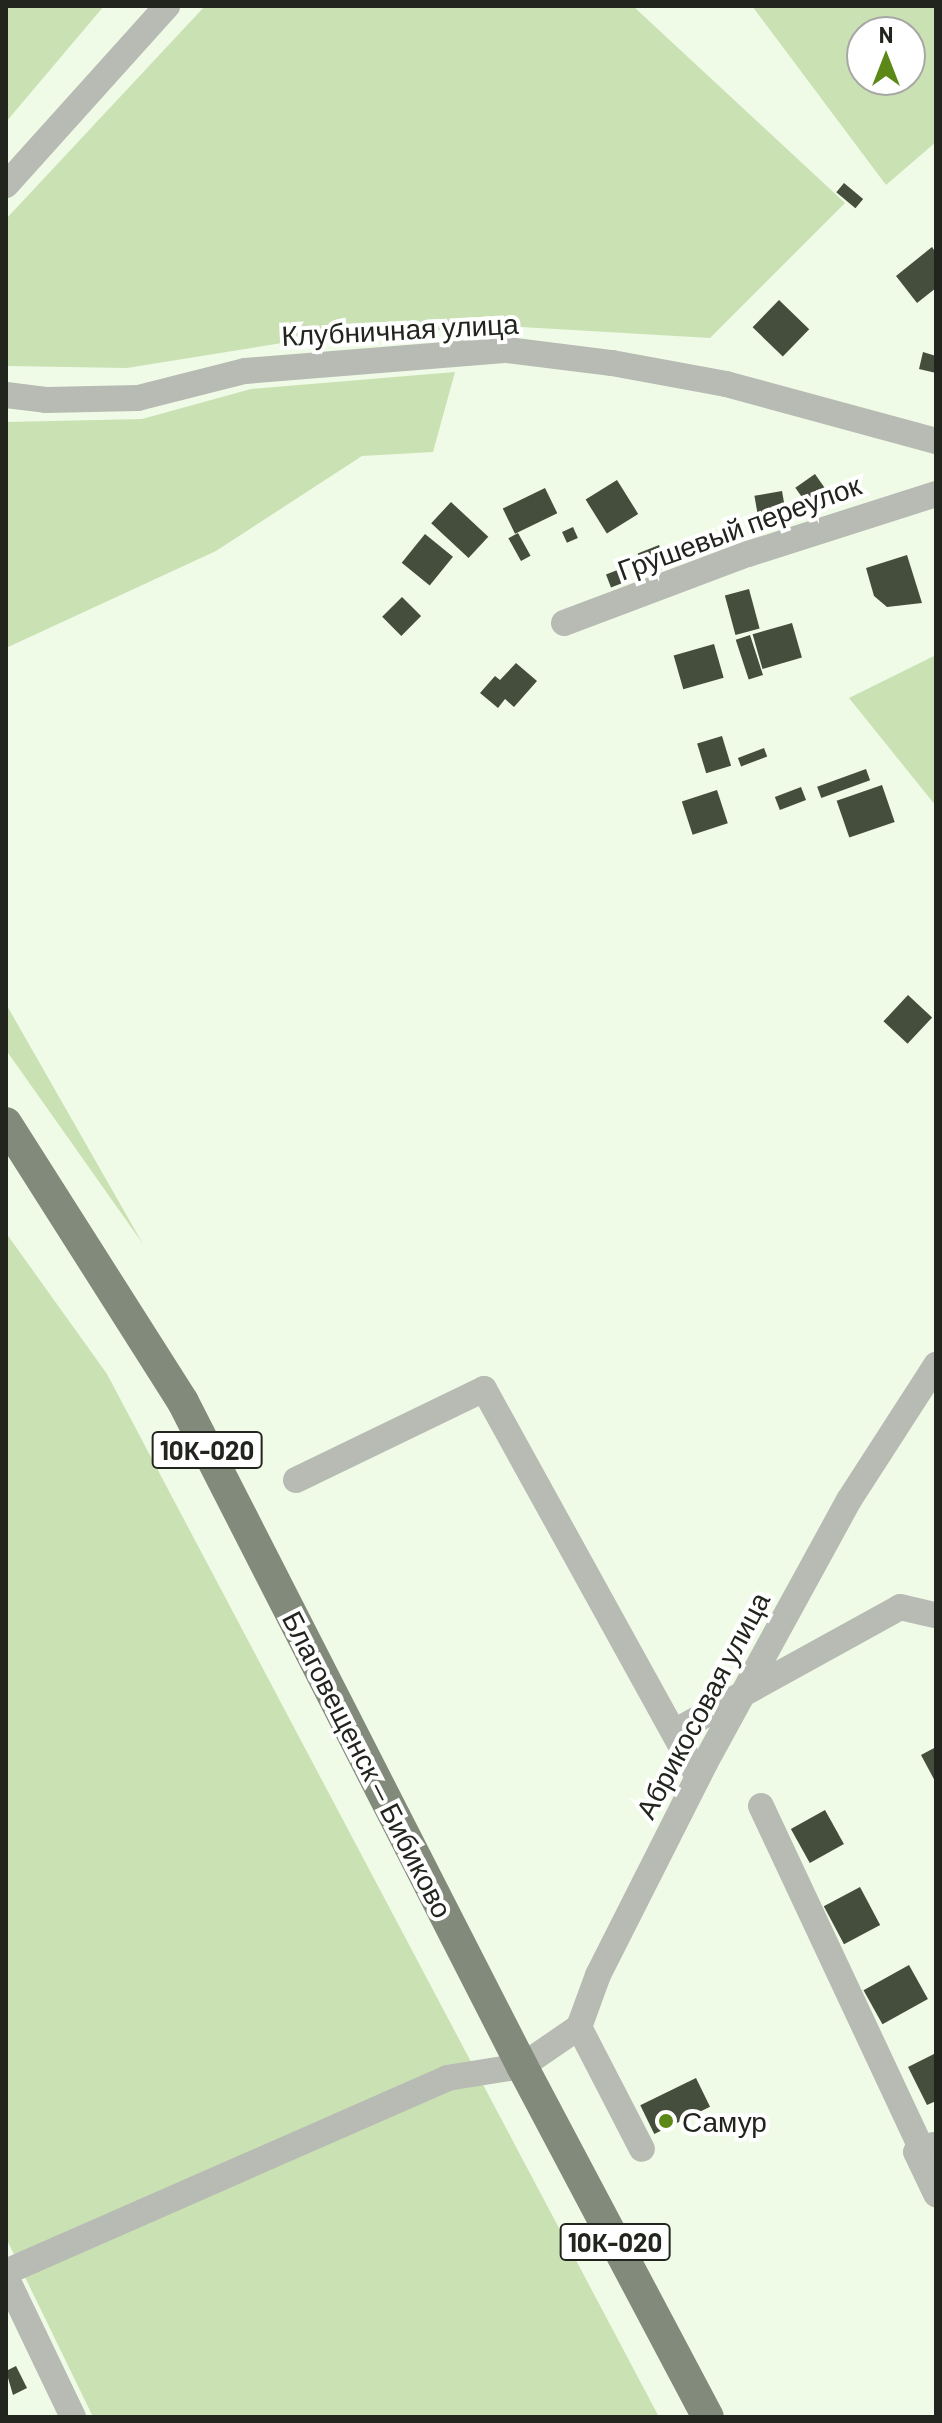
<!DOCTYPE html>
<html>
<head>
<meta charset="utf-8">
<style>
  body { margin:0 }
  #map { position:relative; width:942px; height:2423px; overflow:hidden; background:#f0fbe7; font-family:Barlow,sans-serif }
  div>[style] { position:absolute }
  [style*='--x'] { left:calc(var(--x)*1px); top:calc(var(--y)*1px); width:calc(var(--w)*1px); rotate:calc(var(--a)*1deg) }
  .green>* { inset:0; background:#cae1b4 }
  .building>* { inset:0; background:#454d3d; transform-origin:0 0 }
  .minor>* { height:26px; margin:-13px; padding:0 13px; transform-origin:13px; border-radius:13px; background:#b7bbb3 }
  .major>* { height:32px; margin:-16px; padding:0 16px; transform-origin:16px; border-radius:16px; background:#828a7b }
  .dots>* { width:22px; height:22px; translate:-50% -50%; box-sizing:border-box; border:4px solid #fff; border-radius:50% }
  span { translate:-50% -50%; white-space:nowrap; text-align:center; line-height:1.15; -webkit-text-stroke:8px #fff; paint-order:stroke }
  .shield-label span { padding:2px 6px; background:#fff; border:2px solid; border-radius:6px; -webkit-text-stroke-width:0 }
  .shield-label { font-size:26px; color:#22251e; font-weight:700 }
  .street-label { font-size:28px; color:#22251e }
  .poi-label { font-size:28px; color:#22251e }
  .left { translate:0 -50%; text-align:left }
  .frame { position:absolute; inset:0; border:8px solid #22251e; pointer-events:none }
  .north { position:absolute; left:846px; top:16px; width:80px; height:80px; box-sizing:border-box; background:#fff; border:2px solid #a7a8a5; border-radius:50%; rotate:0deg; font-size:22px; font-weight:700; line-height:32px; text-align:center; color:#22251e }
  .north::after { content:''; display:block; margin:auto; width:28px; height:36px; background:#5b8817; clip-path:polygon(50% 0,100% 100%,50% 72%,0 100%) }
</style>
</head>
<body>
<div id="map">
  <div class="green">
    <i style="clip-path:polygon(6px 6px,104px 6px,6px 122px)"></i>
    <i style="clip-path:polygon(205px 6px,633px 6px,845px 203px,710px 338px,504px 326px,313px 338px,127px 368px,6px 366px,6px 219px)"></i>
    <i style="clip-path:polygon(evenodd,752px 6px,936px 6px,936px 142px,886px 185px,752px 6px,910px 32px,910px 80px,862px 80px,862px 32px,910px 32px)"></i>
    <i style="clip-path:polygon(455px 372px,433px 452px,362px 456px,216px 551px,6px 648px,6px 422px,142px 419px,251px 389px)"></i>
    <i style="clip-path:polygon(936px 655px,936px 806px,849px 698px)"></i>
    <i style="clip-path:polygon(6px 1004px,143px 1244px,6px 1050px)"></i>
    <i style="clip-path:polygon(6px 1233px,107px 1374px,659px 2417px,93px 2417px,6px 2238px)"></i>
  </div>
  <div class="building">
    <i style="left:844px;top:183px;width:25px;height:12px;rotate:40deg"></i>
    <i style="clip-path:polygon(932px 247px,936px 253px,936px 288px,917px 303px,896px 276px)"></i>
    <i style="left:779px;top:300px;width:42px;height:38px;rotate:44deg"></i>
    <i style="clip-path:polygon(923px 352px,936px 356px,936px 373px,919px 369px)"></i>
    <i style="left:815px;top:474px;width:32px;height:24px;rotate:55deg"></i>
    <i style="left:617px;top:480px;width:40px;height:37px;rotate:58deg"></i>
    <i style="left:545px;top:488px;width:28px;height:47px;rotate:64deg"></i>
    <i style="left:782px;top:491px;width:23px;height:28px;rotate:80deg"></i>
    <i style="left:451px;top:502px;width:51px;height:29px;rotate:43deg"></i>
    <i style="left:573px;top:527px;width:12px;height:12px;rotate:66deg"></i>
    <i style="left:518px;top:533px;width:26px;height:11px;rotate:61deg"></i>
    <i style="left:425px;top:534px;width:36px;height:37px;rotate:39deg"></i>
    <i style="left:659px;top:545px;width:24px;height:23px;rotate:68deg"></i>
    <i style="clip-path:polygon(907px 555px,922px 603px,887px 607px,874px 596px,866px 568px)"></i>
    <i style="left:620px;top:569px;width:14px;height:15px;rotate:69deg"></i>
    <i style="left:749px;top:589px;width:41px;height:25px;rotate:75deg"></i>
    <i style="left:402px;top:597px;width:27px;height:28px;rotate:45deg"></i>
    <i style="left:792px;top:623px;width:36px;height:41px;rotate:74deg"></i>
    <i style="left:750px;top:635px;width:42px;height:15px;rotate:72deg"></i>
    <i style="left:714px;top:644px;width:35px;height:42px;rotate:74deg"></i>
    <i style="clip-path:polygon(516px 663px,537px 681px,514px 707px,505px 699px,498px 708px,480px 693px,495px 676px,500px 680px)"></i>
    <i style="left:722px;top:736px;width:31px;height:26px;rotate:73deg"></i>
    <i style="left:764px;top:748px;width:9px;height:28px;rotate:69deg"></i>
    <i style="left:866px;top:769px;width:12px;height:52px;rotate:70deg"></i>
    <i style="left:882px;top:785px;width:39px;height:48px;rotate:71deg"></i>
    <i style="left:801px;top:787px;width:14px;height:28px;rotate:69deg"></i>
    <i style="left:717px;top:790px;width:35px;height:37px;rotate:72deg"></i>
    <i style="left:908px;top:995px;width:33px;height:36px;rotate:43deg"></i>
    <i style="clip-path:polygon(936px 1747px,936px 1783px,921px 1755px)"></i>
    <i style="left:825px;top:1810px;width:39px;height:39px;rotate:61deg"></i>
    <i style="left:860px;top:1887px;width:43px;height:41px;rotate:62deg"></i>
    <i style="left:909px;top:1965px;width:39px;height:52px;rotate:61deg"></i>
    <i style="clip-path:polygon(936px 2053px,936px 2101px,927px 2105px,908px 2067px)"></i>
    <i style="left:696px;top:2078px;width:32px;height:62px;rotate:64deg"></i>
    <i style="clip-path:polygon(16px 2366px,27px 2388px,13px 2395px,6px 2371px)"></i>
  </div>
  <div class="minor">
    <i style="--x:6;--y:185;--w:241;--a:-48"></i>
    <i style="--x:6;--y:395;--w:40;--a:7.1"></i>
    <i style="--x:46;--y:400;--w:92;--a:-1.2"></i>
    <i style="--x:138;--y:398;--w:110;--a:-14.2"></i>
    <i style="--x:245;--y:371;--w:263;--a:-4.6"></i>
    <i style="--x:507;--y:350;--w:106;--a:7.1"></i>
    <i style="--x:612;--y:363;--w:116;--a:10.4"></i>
    <i style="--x:726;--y:384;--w:218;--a:15.2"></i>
    <i style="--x:564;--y:623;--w:197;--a:-20.6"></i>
    <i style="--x:748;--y:554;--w:197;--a:-17.7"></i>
    <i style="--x:296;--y:1480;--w:209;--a:-25.8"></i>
    <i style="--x:484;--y:1389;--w:442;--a:61.1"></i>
    <i style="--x:674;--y:1732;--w:258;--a:-28.9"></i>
    <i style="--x:900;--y:1607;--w:37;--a:13"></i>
    <i style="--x:761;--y:1806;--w:380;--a:64.9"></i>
    <i style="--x:579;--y:2027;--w:137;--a:62.7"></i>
    <i style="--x:933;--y:2145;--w:18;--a:158"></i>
    <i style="--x:916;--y:2152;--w:47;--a:64.5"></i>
    <i style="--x:6;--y:2272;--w:482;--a:-23.7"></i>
    <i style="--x:447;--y:2078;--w:76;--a:-9.1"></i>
    <i style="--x:522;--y:2066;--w:69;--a:-34.4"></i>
    <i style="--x:579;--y:2027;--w:55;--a:-69.9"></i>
    <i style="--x:598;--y:1975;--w:237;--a:-63.2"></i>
    <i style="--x:705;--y:1763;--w:300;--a:-61.3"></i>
    <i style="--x:849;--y:1500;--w:161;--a:-57.2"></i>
    <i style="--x:6;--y:2277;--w:155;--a:64.4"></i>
  </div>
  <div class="major">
    <i style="--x:6;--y:1123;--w:330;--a:57.6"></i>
    <i style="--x:183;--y:1402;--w:746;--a:62.95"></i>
    <i style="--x:522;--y:2066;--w:397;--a:62.1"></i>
  </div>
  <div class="dots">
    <i style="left:666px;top:2121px;background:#5b8817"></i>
  </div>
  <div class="shield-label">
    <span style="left:207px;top:1450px">10К-020</span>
    <span style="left:615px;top:2242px">10К-020</span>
  </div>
  <div class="street-label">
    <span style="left:400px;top:329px;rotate:-3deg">Клубничная улица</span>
    <span style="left:739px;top:527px;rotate:-20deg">Грушевый переулок</span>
    <span style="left:702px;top:1705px;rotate:-62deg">Абрикосовая улица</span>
    <span style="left:368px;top:1764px;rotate:63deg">Благовещенск — Бибиково</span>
  </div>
  <div class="poi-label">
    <span class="left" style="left:682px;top:2121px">Самур</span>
  </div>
  <div class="frame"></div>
  <div class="north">N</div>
</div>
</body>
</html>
